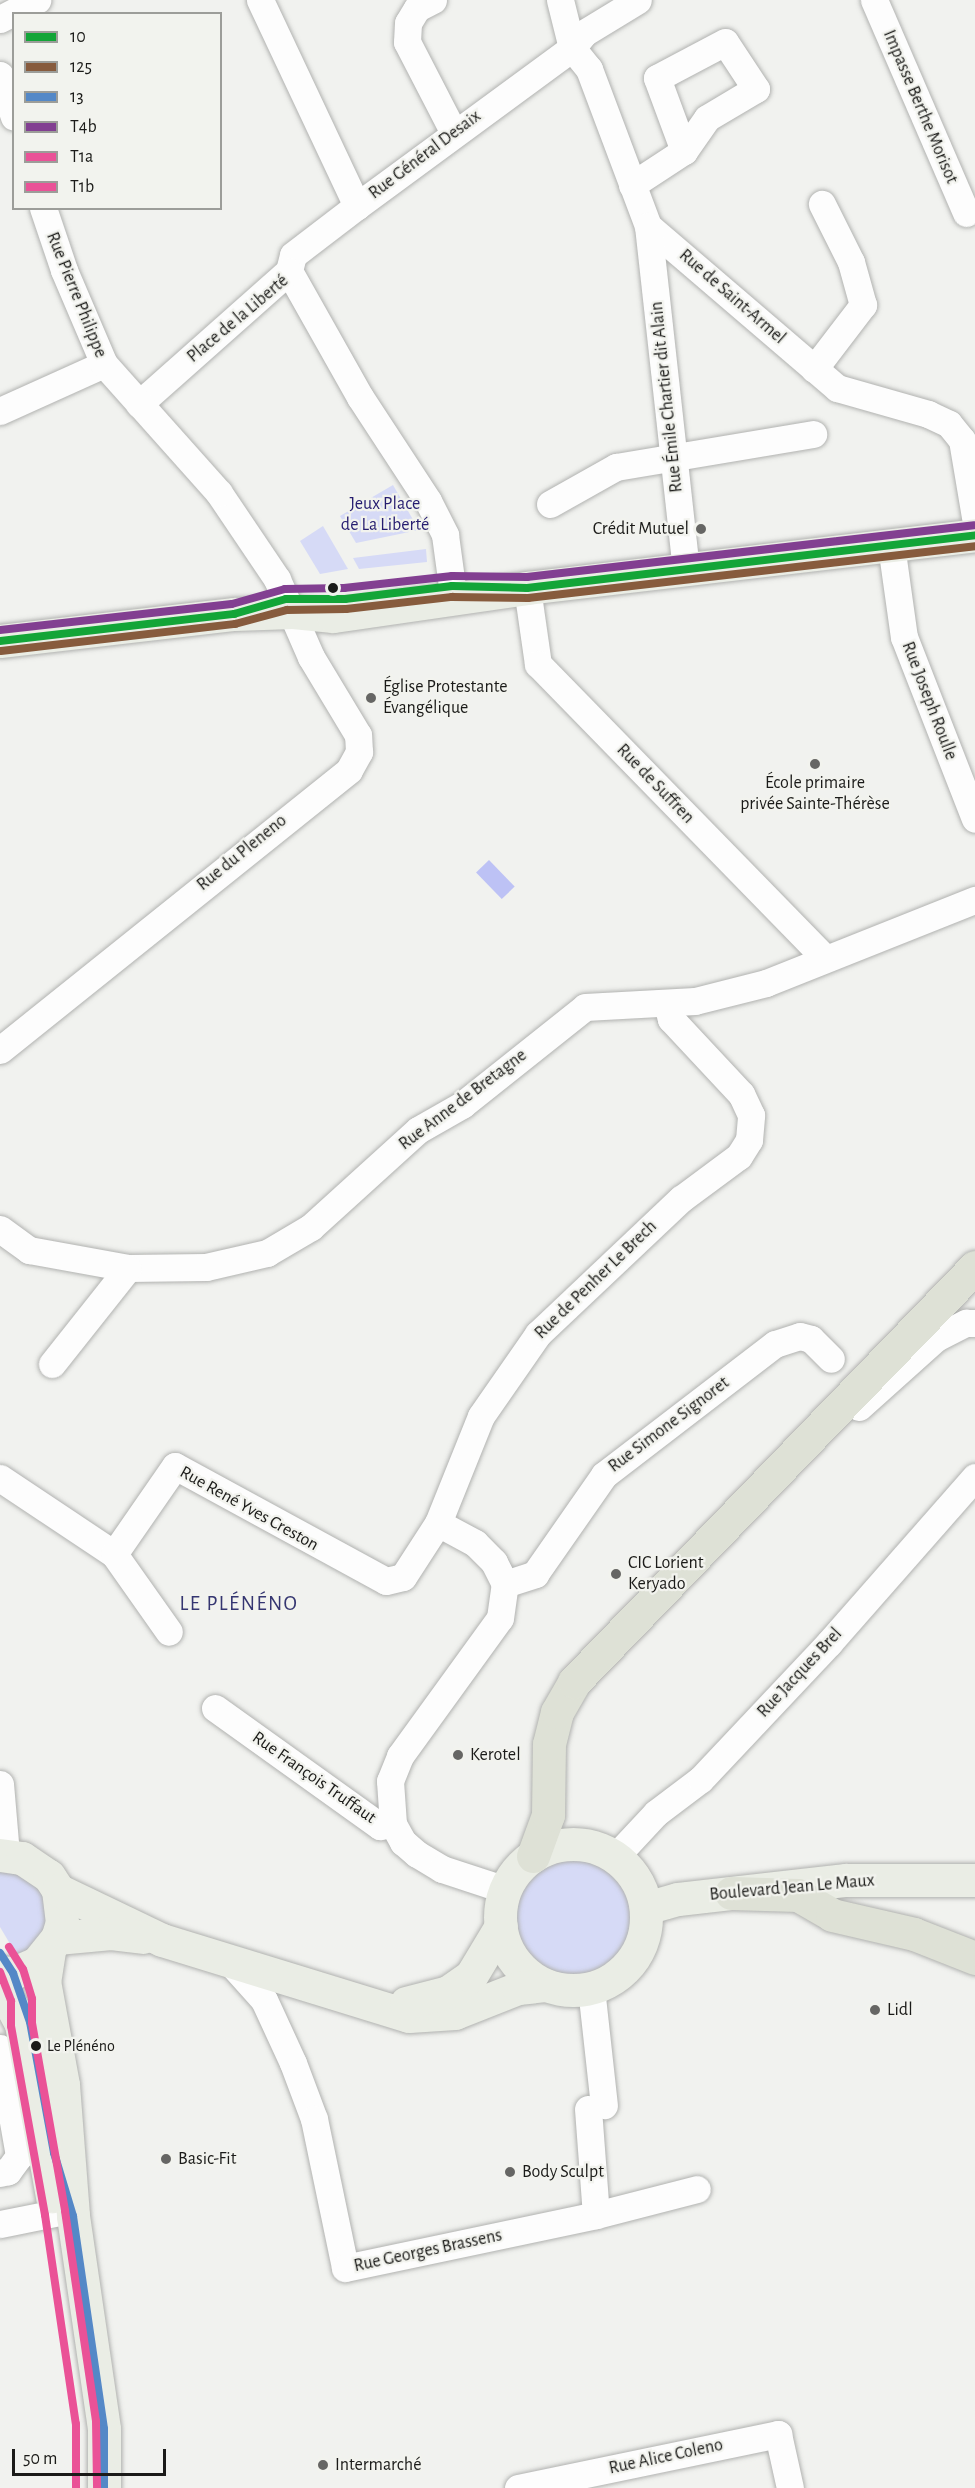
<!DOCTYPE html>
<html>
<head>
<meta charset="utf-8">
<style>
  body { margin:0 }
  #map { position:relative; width:975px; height:2488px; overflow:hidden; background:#f1f2ef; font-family:"Alegreya Sans",sans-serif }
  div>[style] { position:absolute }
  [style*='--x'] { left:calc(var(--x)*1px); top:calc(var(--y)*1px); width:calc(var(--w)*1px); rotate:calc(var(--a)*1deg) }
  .green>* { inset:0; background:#d6daf6 }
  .round { border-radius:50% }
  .water>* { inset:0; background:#bdc2f5; transform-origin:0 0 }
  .roads { filter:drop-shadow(0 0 2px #b1b2b0) drop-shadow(0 0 2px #b1b2b0) }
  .minor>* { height:27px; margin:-13.5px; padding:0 13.5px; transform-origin:13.5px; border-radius:13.5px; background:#fdfdfd }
  .major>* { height:33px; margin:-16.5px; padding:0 16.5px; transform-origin:16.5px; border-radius:16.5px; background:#eaede5 }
  .major>.ring { margin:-16.5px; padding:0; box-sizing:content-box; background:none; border:33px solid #eaede5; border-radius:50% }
  .highway>* { height:33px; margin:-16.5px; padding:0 16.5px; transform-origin:16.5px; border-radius:16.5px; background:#dee1d6 }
  .bus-1>* { height:8px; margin:-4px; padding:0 4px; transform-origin:4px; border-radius:4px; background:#13a538 }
  .bus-2>* { height:8px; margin:-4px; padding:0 4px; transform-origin:4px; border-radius:4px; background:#875b3d }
  .bus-3>* { height:8px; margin:-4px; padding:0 4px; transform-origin:4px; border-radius:4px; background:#5488c7 }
  .bus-4>* { height:8px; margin:-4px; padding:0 4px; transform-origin:4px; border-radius:4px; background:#823f91 }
  .bus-5>* { height:8px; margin:-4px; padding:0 4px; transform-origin:4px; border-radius:4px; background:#ea5297 }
  .bus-6>* { height:8px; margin:-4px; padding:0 4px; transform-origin:4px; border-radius:4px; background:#ea5297 }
  .dots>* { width:16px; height:16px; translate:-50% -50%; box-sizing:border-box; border:3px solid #f2f3ee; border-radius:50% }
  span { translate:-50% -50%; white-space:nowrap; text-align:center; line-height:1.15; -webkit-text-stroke:4.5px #f2f3ee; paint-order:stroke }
  .bus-label { font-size:16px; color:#1b1b19 }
  .left { translate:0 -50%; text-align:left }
  .street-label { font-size:18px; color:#1b1b19 }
  .park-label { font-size:18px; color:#261d70 }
  .poi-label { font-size:18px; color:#1b1b19 }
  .right { translate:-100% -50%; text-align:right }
  .quarter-label { font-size:21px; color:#353671; letter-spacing:1.5px }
  .legend { position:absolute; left:12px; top:12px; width:210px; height:198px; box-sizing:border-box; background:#f2f3ee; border:2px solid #9c9d99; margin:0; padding:8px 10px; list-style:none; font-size:18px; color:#1b1b19 }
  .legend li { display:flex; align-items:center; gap:12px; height:30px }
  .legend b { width:30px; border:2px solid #9c9d99 }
  .scale { position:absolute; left:12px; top:2449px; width:154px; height:27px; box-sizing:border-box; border:3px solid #1b1b19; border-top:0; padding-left:8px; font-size:18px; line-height:21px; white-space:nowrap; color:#1b1b19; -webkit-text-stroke:4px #f2f3ee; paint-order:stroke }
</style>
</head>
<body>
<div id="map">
  <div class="green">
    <i style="clip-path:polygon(393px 485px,419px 530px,356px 543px,340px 516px)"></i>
    <i style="clip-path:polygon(323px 526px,348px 569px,320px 574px,300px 541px)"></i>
    <i style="clip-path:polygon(426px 549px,427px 562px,359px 569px,353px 558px)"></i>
    <i class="round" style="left:514px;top:1858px;width:118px;height:118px"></i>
    <i style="clip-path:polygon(0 1869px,18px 1872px,39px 1889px,45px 1898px,48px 1920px,43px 1933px,19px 1959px,0 1927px)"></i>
  </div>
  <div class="water">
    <i style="left:489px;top:860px;width:37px;height:18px;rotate:46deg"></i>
  </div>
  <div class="roads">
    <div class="minor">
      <i style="--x:260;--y:0;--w:228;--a:64.8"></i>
      <i style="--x:433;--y:0;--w:18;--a:153"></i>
      <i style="--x:417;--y:8;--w:17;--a:121"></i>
      <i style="--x:408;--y:23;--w:19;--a:93"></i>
      <i style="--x:407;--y:42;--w:102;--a:62.7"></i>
      <i style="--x:560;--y:0;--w:49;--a:76"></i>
      <i style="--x:572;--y:48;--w:27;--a:51"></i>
      <i style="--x:589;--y:69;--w:168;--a:69.4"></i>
      <i style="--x:648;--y:226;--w:249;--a:40.6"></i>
      <i style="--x:837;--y:388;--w:95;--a:15.9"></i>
      <i style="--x:928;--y:414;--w:23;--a:25"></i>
      <i style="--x:949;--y:424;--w:21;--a:51"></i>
      <i style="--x:962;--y:440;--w:78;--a:80.4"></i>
      <i style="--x:874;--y:0;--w:232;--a:66.6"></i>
      <i style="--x:0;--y:19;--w:42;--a:-27.2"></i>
      <i style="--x:0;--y:75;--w:44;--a:71.6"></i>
      <i style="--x:632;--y:185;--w:62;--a:-33.2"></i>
      <i style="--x:684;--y:151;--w:40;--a:-55.1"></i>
      <i style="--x:707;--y:118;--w:57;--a:-30.6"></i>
      <i style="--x:756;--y:89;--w:56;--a:-123.4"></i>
      <i style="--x:725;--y:42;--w:77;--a:152.1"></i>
      <i style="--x:657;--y:78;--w:78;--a:69.7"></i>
      <i style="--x:648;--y:226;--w:345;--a:83.7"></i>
      <i style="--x:289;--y:271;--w:16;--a:-76"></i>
      <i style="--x:293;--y:255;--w:81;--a:-37.4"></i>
      <i style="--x:357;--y:206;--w:267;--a:-36.3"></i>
      <i style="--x:572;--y:48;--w:19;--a:-51"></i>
      <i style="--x:584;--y:33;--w:63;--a:-31.4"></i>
      <i style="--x:289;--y:271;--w:145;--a:60.6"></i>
      <i style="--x:360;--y:397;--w:124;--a:56.8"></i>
      <i style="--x:428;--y:501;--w:38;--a:63"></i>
      <i style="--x:445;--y:535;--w:51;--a:82.2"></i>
      <i style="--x:814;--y:369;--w:81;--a:-52.6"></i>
      <i style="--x:863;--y:305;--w:45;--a:-105.6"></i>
      <i style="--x:851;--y:262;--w:65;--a:-116.6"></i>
      <i style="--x:139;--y:404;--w:200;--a:-41.6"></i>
      <i style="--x:0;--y:411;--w:114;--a:-24.3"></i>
      <i style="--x:550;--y:504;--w:76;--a:-29.3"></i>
      <i style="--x:616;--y:467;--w:200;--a:-9.5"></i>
      <i style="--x:891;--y:545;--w:93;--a:82"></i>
      <i style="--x:904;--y:637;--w:195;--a:68.7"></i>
      <i style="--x:527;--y:588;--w:77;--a:81.8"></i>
      <i style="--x:538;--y:664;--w:411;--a:45.7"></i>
      <i style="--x:0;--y:1050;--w:447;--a:-38.7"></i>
      <i style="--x:349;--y:770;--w:21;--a:-61"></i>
      <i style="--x:359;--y:752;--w:17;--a:-93"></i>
      <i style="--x:358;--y:735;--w:91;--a:-121.1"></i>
      <i style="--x:311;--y:657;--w:85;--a:-113.6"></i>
      <i style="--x:277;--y:579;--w:104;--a:-124"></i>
      <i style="--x:219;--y:493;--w:173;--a:-131.7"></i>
      <i style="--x:104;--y:364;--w:102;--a:-113.1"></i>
      <i style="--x:64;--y:270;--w:65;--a:-108.7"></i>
      <i style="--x:0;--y:1229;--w:36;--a:36"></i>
      <i style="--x:29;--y:1250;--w:101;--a:10.3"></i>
      <i style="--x:128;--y:1268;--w:78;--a:-0.7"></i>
      <i style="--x:206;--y:1267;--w:63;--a:-12.9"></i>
      <i style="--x:267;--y:1253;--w:51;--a:-30.6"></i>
      <i style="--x:311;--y:1227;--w:144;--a:-42.2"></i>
      <i style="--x:418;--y:1130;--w:51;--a:-29.6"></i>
      <i style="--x:462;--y:1105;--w:157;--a:-38.5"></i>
      <i style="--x:585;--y:1007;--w:110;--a:-3.1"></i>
      <i style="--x:695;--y:1001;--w:73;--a:-14.2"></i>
      <i style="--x:766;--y:983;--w:225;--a:-21.7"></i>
      <i style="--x:52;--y:1364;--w:122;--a:-51.6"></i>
      <i style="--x:859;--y:1407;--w:103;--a:-41.9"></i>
      <i style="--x:936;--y:1338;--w:34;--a:-27"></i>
      <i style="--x:966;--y:1323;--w:9;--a:0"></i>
      <i style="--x:0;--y:1478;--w:137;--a:33.7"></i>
      <i style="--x:114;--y:1554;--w:95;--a:54.8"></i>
      <i style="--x:114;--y:1554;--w:107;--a:-55.3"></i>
      <i style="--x:175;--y:1466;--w:240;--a:28.6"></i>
      <i style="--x:386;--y:1581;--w:17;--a:-13"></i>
      <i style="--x:403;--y:1577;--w:64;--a:-57.1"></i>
      <i style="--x:438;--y:1523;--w:115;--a:-68.1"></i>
      <i style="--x:481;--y:1416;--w:100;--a:-55.2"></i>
      <i style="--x:538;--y:1334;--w:197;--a:-43.4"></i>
      <i style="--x:681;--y:1199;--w:72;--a:-36.6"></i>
      <i style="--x:739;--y:1156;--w:19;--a:-58"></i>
      <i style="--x:749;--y:1140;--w:25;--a:-85"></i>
      <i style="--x:751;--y:1115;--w:23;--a:-115"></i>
      <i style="--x:741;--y:1094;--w:103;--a:-133"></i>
      <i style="--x:671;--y:1019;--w:16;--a:-105"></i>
      <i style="--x:505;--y:1584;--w:32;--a:-18"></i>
      <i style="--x:535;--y:1574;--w:121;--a:-55.1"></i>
      <i style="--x:604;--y:1475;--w:215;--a:-37.5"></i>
      <i style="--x:775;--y:1344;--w:26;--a:-18"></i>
      <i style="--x:800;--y:1336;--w:11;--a:15"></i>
      <i style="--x:811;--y:1339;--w:28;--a:45"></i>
      <i style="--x:215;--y:1708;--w:203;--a:35.6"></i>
      <i style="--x:380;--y:1826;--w:13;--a:-9"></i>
      <i style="--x:393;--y:1824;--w:21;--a:61"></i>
      <i style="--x:403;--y:1842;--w:18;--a:41"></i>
      <i style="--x:417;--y:1854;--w:29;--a:31"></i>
      <i style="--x:442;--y:1869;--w:67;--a:18.2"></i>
      <i style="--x:0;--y:1784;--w:70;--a:85.1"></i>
      <i style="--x:393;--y:1824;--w:43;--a:-94"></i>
      <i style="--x:390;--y:1781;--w:27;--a:-68"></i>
      <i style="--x:400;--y:1756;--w:170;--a:-54.1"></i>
      <i style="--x:500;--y:1618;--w:34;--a:-82"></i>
      <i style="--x:505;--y:1584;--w:25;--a:-117"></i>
      <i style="--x:494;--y:1562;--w:27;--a:-135"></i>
      <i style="--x:475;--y:1543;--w:42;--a:-151.6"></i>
      <i style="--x:615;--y:1857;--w:60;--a:-47"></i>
      <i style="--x:656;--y:1813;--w:56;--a:-37.1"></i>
      <i style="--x:701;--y:1779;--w:187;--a:-46.7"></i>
      <i style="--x:829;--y:1643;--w:221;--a:-48.7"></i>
      <i style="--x:229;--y:1961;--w:52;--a:48.1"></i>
      <i style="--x:264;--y:2000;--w:69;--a:65.3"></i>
      <i style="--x:293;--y:2063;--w:60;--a:69.4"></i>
      <i style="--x:314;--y:2119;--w:152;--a:78.2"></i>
      <i style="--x:345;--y:2268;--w:257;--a:-11.9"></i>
      <i style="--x:596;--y:2215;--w:104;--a:-14.4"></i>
      <i style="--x:591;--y:1988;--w:118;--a:83.7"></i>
      <i style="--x:0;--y:2048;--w:110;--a:80"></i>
      <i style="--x:19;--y:2156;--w:19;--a:126"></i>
      <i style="--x:8;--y:2171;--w:8;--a:166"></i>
      <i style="--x:588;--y:2109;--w:106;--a:85.7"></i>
      <i style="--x:0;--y:2224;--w:56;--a:-11.3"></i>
      <i style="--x:518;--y:2488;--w:266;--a:-11.7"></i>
      <i style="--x:778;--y:2434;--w:55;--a:77.5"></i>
    </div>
    <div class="major">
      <i style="--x:0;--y:641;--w:236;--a:-6.6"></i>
      <i style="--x:234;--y:614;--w:59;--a:-1.9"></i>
      <i style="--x:293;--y:612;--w:40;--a:5.7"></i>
      <i style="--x:333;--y:616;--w:196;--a:-8.2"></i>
      <i style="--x:527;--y:588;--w:451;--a:-6.7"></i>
      <i class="ring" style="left:500px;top:1844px;width:113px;height:113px"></i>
      <i style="--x:0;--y:1855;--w:22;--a:8"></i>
      <i style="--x:22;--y:1858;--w:32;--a:34"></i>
      <i style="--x:49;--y:1876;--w:17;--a:57"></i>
      <i style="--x:58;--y:1890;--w:32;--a:83"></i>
      <i style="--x:62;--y:1922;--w:17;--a:107"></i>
      <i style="--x:57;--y:1938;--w:32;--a:129"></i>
      <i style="--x:37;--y:1963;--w:26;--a:157"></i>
      <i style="--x:13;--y:1973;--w:13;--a:-176"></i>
      <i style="--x:58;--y:1890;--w:115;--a:25.7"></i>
      <i style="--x:162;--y:1940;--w:258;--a:17.1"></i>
      <i style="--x:409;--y:2016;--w:46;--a:-3.7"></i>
      <i style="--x:455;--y:2013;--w:68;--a:-21.6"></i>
      <i style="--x:518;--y:1988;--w:27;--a:-6"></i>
      <i style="--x:646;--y:1908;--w:33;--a:-16"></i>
      <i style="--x:678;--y:1899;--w:169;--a:-6.5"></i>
      <i style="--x:846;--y:1880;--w:129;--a:0"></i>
      <i style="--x:57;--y:1938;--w:54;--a:-5.3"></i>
      <i style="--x:111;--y:1933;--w:32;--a:7"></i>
      <i style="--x:49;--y:1951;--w:30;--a:99"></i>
      <i style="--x:44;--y:1981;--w:106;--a:79.6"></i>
      <i style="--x:63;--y:2085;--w:131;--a:85.6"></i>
      <i style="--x:73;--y:2216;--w:215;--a:81.7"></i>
      <i style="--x:104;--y:2429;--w:59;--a:90"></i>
      <i style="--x:0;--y:1984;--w:45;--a:62.3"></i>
      <i style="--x:21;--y:2024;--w:175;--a:79.8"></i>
      <i style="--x:406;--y:2003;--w:43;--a:-14.7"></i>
      <i style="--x:448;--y:1992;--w:28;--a:-35"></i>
      <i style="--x:471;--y:1976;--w:58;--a:-59"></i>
    </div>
    <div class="highway">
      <i style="--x:533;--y:1856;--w:44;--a:-69.9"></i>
      <i style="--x:548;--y:1815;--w:71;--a:-89.2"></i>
      <i style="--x:549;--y:1744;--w:33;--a:-76"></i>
      <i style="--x:557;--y:1712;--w:34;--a:-60"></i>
      <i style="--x:574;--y:1682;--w:577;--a:-45.98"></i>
      <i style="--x:731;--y:1893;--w:67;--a:1.7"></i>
      <i style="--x:798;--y:1895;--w:39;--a:30"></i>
      <i style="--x:832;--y:1915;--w:84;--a:13"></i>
      <i style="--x:914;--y:1934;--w:66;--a:21.5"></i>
    </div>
  </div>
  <div class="bus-1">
    <i style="--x:0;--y:641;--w:236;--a:-6.6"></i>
    <i style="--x:234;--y:614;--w:54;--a:-16.1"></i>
    <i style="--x:286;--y:599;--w:59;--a:0"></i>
    <i style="--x:345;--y:599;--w:108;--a:-6.9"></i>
    <i style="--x:452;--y:586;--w:75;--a:1.5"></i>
    <i style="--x:527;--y:588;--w:451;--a:-6.7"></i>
  </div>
  <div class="bus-2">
    <i style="--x:1;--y:651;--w:236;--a:-6.6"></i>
    <i style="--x:235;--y:624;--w:54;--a:-15.1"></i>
    <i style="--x:287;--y:610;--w:59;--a:-1"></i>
    <i style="--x:346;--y:609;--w:107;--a:-6.5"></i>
    <i style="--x:452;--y:597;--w:76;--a:0.8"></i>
    <i style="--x:528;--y:598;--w:450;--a:-6.6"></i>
  </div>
  <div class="bus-3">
    <i style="--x:0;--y:1953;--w:24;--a:57"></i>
    <i style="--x:13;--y:1973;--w:52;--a:70.9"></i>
    <i style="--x:30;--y:2022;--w:133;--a:79.6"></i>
    <i style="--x:54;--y:2153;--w:66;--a:73.2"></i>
    <i style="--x:73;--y:2216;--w:215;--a:81.7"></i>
    <i style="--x:104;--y:2429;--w:59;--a:90"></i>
  </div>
  <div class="bus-4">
    <i style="--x:0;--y:630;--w:233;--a:-6.4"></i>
    <i style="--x:232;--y:604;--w:55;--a:-15.8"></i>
    <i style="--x:285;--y:589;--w:59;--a:-1"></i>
    <i style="--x:344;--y:588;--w:109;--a:-6.3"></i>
    <i style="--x:452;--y:576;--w:75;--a:0.8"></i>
    <i style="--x:527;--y:577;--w:450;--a:-6.6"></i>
  </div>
  <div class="bus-5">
    <i style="--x:0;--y:1972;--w:31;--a:69"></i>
    <i style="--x:11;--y:2001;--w:25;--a:90"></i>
    <i style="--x:11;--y:2026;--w:192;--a:79.8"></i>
    <i style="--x:45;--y:2215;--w:211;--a:81.6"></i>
    <i style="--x:76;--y:2424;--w:64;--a:90"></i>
  </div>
  <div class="bus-6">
    <i style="--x:9;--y:1947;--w:26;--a:58"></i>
    <i style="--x:23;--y:1969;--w:31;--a:73"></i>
    <i style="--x:32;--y:1999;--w:24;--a:90"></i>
    <i style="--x:32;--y:2023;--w:191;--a:80"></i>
    <i style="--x:65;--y:2211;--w:212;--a:81.6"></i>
    <i style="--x:96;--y:2421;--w:67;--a:89.1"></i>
  </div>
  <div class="dots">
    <i style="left:701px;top:529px;background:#666664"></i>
    <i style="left:333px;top:588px;background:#1b1b19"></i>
    <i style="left:371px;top:698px;background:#666664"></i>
    <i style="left:815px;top:764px;background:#666664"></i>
    <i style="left:616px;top:1574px;background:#666664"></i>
    <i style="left:458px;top:1755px;background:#666664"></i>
    <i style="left:875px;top:2010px;background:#666664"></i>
    <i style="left:36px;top:2046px;background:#1b1b19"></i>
    <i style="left:166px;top:2159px;background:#666664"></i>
    <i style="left:510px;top:2172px;background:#666664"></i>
    <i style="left:323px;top:2465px;background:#666664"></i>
  </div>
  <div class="bus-label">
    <span class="left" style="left:47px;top:2046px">Le Plénéno</span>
  </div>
  <div class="street-label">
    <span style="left:920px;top:107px;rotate:67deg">Impasse Berthe Morisot</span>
    <span style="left:425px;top:155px;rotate:-37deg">Rue Général Desaix</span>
    <span style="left:76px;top:295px;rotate:68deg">Rue Pierre Philippe</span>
    <span style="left:732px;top:297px;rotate:41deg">Rue de Saint-Armel</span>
    <span style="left:238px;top:319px;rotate:-40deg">Place de la Liberté</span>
    <span style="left:667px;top:397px;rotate:-96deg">Rue Émile Chartier dit Alain</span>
    <span style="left:929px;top:701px;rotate:69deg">Rue Joseph Roulle</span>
    <span style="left:655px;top:784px;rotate:46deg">Rue de Suffren</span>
    <span style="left:242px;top:853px;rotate:-39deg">Rue du Pleneno</span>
    <span style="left:463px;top:1100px;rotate:-37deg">Rue Anne de Bretagne</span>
    <span style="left:596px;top:1280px;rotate:-44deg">Rue de Penher Le Brech</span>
    <span style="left:669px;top:1425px;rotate:-37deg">Rue Simone Signoret</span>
    <span style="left:249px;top:1509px;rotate:29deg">Rue René Yves Creston</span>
    <span style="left:800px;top:1673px;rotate:-47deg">Rue Jacques Brel</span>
    <span style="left:314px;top:1778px;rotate:35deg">Rue François Truffaut</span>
    <span style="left:792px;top:1888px;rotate:-5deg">Boulevard Jean Le Maux</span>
    <span style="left:428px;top:2251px;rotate:-12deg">Rue Georges Brassens</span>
    <span style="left:666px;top:2457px;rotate:-12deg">Rue Alice Coleno</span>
  </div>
  <div class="park-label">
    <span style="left:385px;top:515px">Jeux Place<br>de La Liberté</span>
  </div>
  <div class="poi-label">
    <span class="right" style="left:689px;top:529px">Crédit Mutuel</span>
    <span class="left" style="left:383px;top:698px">Église Protestante<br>Évangélique</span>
    <span style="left:815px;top:794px">École primaire<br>privée Sainte-Thérèse</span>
    <span class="left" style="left:628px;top:1574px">CIC Lorient<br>Keryado</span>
    <span class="left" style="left:470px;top:1755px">Kerotel</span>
    <span class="left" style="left:887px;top:2010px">Lidl</span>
    <span class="left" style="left:178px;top:2159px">Basic-Fit</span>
    <span class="left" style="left:522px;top:2172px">Body Sculpt</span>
    <span class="left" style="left:335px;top:2465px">Intermarché</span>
  </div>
  <div class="quarter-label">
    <span style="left:239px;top:1604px">LE PLÉNÉNO</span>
  </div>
  <ul class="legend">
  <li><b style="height:8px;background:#13a538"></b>10</li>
  <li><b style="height:8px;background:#875b3d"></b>125</li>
  <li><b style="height:8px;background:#5488c7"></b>13</li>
  <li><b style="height:8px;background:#823f91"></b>T4b</li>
  <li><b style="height:8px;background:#ea5297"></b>T1a</li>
  <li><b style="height:8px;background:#ea5297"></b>T1b</li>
  </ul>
  <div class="scale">50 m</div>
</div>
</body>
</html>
